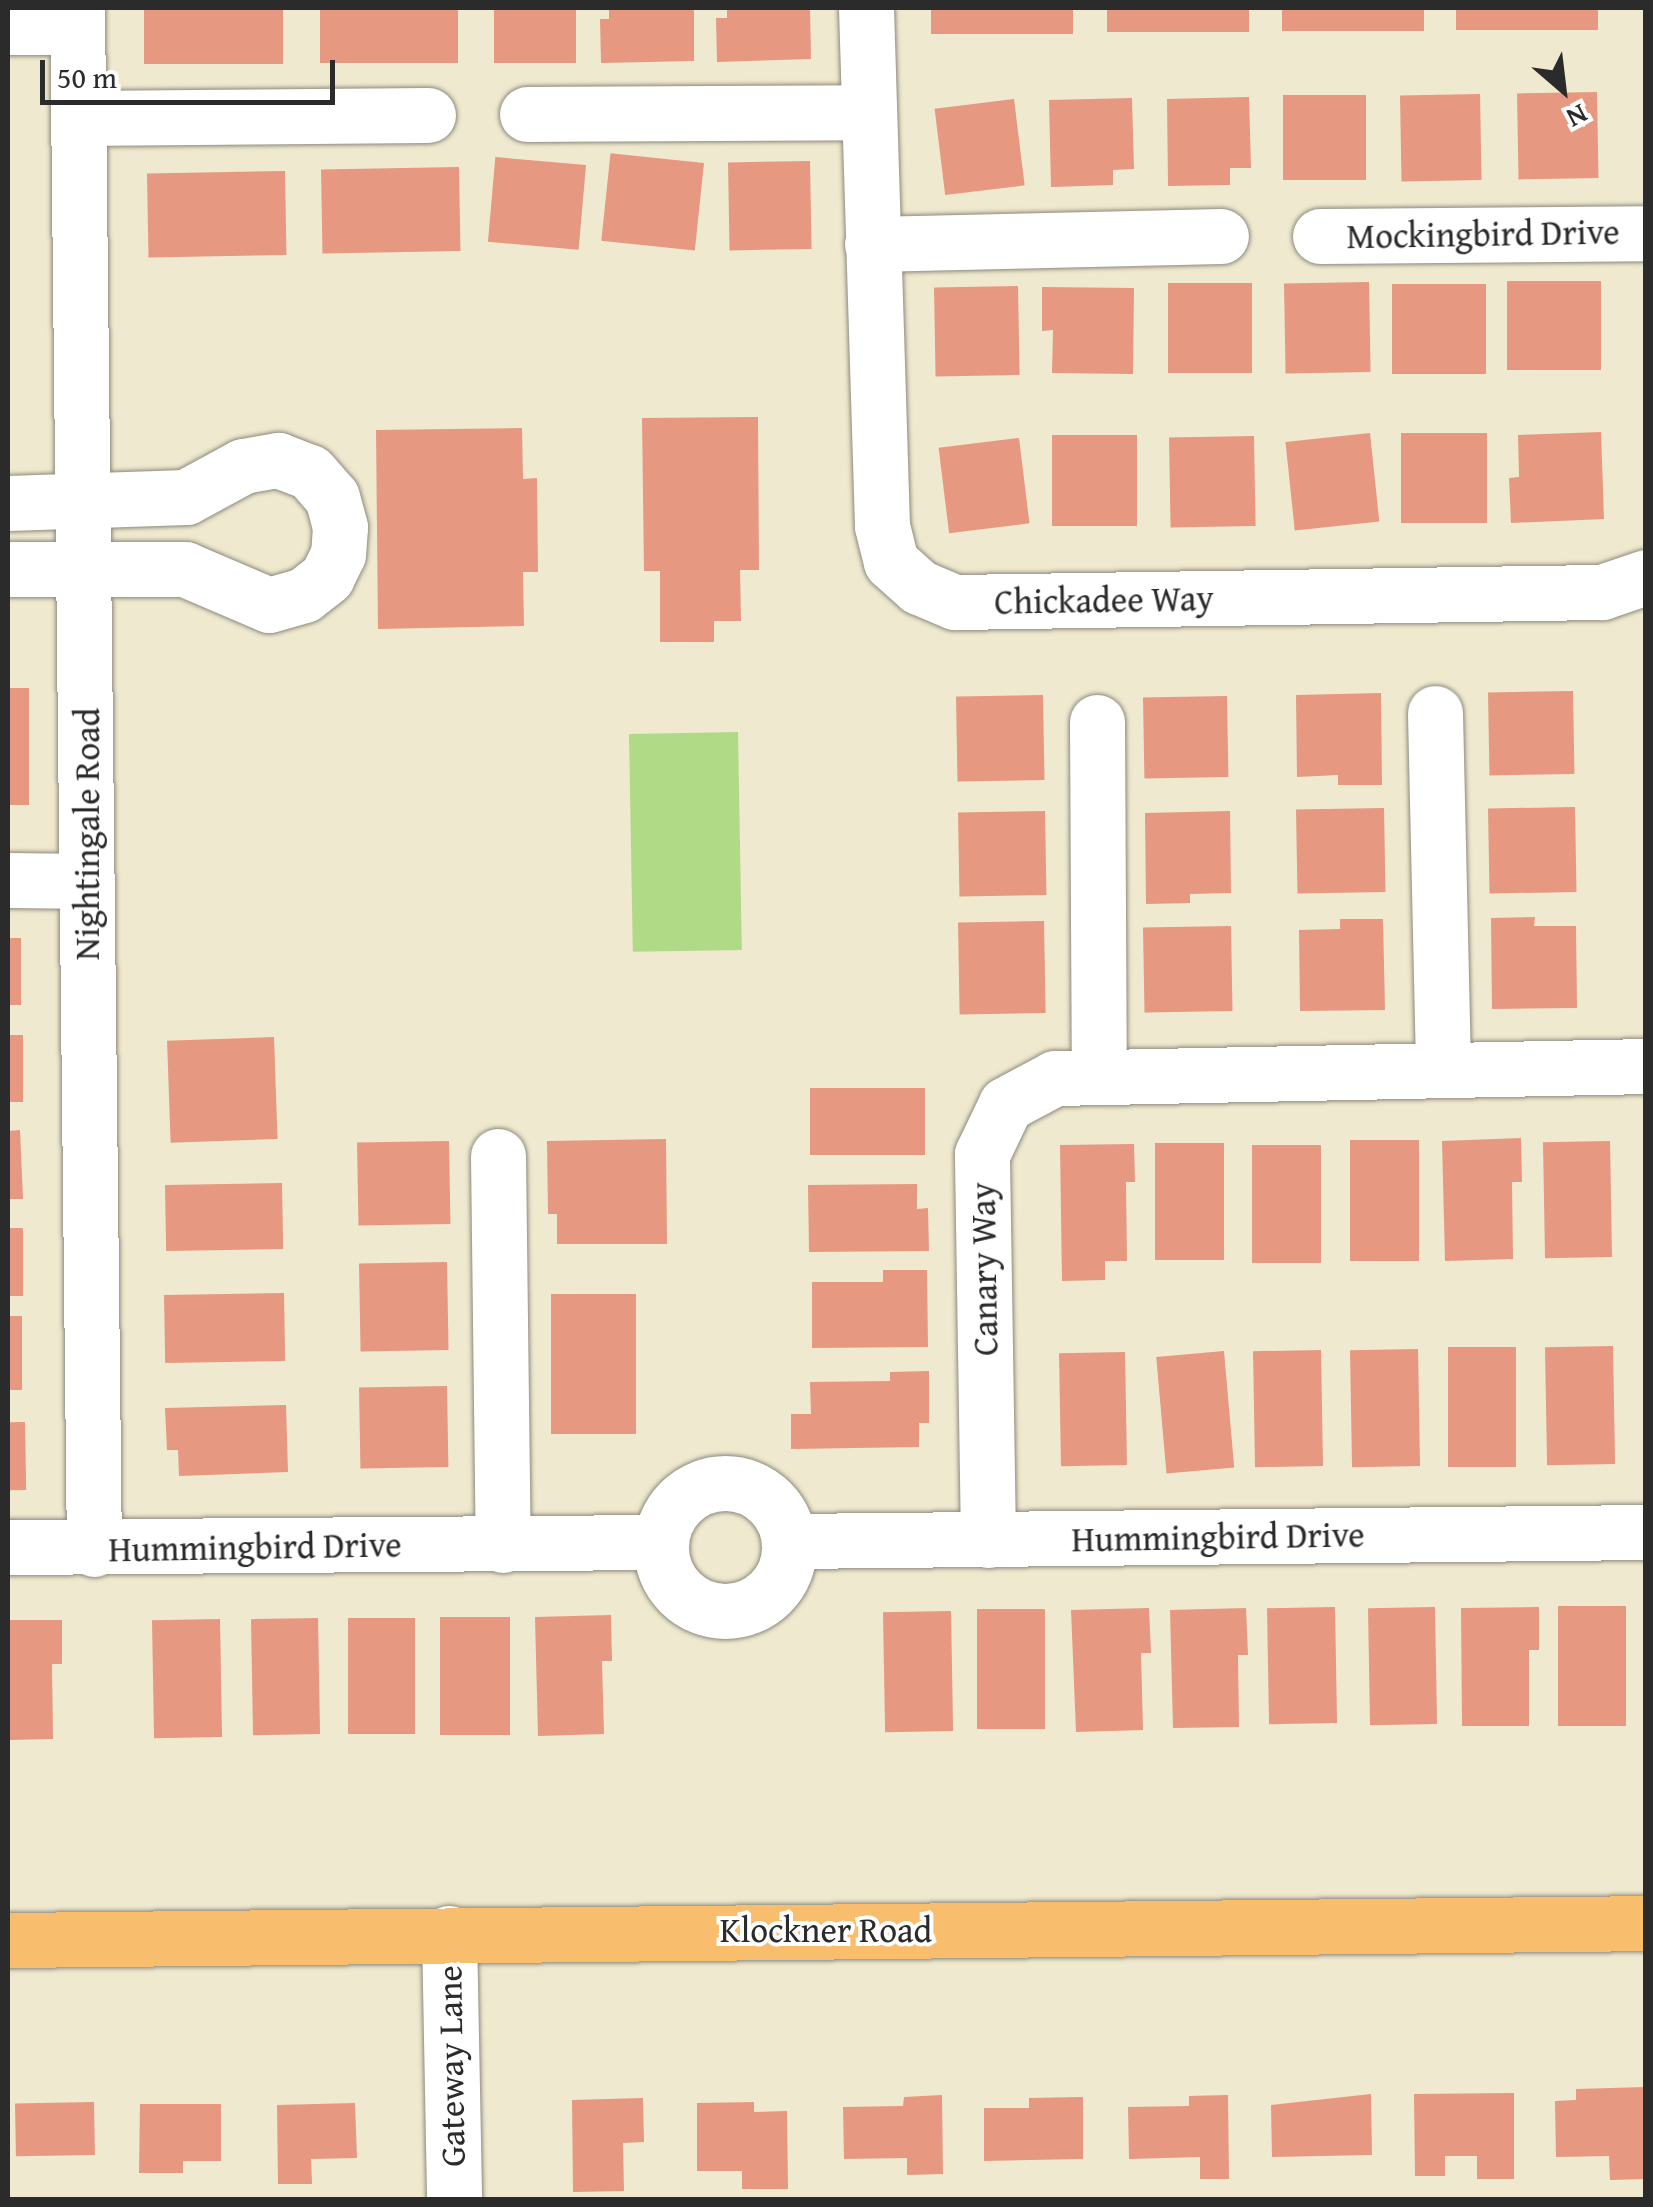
<!DOCTYPE html>
<html>
<head>
<meta charset="utf-8">
<style>
  body { margin:0 }
  #map { position:relative; width:1653px; height:2207px; overflow:hidden; background:#efe9cf; font-family:"Gentium Book Plus",serif }
  div>[style] { position:absolute }
  [style*='--x'] { left:calc(var(--x)*1px); top:calc(var(--y)*1px); width:calc(var(--w)*1px); rotate:calc(var(--a)*1deg) }
  .green>* { inset:0; background:#b0da85; transform-origin:0 0 }
  .building>* { inset:0; background:#e69881; transform-origin:0 0 }
  .roads { filter:drop-shadow(0 0 2px #8d8a7d) drop-shadow(0 0 2px #8d8a7d) }
  .minor>* { height:55px; margin:-27.5px; padding:0 27.5px; transform-origin:27.5px; border-radius:27.5px; background:#fff }
  .minor>.ring { margin:-27.5px; padding:0; box-sizing:content-box; background:none; border:55px solid #fff; border-radius:50% }
  .major>* { height:55px; margin:-27.5px; padding:0 27.5px; transform-origin:27.5px; border-radius:27.5px; background:#f9be6d }
  span { translate:-50% -50%; white-space:nowrap; text-align:center; line-height:1.15; -webkit-text-stroke:8px #fff; paint-order:stroke }
  .street-label { font-size:35px; color:#2b2b2b }
  .frame { position:absolute; inset:0; border:10px solid #2b2b2b; pointer-events:none }
  .north { position:absolute; left:1513px; top:40px; width:100px; height:100px; -webkit-text-stroke:8px #fff; paint-order:stroke; rotate:152deg; font-size:28px; font-weight:700; line-height:40px; text-align:center; color:#2b2b2b }
  .north::after { content:''; display:block; margin:auto; width:35px; height:45px; background:#2b2b2b; clip-path:polygon(50% 0,100% 100%,50% 72%,0 100%) }
  .scale { position:absolute; left:40px; top:60px; width:295px; height:45px; box-sizing:border-box; border:5px solid #2b2b2b; border-top:0; padding-left:12px; font-size:30px; line-height:35px; white-space:nowrap; color:#2b2b2b; -webkit-text-stroke:8px #fff; paint-order:stroke }
</style>
</head>
<body>
<div id="map">
  <div class="green">
    <i style="left:738px;top:732px;width:218px;height:109px;rotate:89deg"></i>
  </div>
  <div class="building">
    <i style="left:144px;top:8px;width:139px;height:56px"></i>
    <i style="left:320px;top:8px;width:138px;height:55px"></i>
    <i style="left:494px;top:8px;width:82px;height:55px"></i>
    <i style="clip-path:polygon(609px 8px,694px 8px,694px 61px,601px 63px,600px 19px,609px 19px)"></i>
    <i style="clip-path:polygon(727px 8px,810px 8px,811px 59px,717px 62px,716px 18px,727px 18px)"></i>
    <i style="left:931px;top:8px;width:142px;height:26px"></i>
    <i style="left:1107px;top:8px;width:142px;height:24px"></i>
    <i style="left:1282px;top:8px;width:142px;height:23px"></i>
    <i style="left:1456px;top:8px;width:142px;height:22px"></i>
    <i style="left:1597px;top:92px;width:86px;height:80px;rotate:89deg"></i>
    <i style="left:1480px;top:94px;width:86px;height:80px;rotate:89deg"></i>
    <i style="left:1283px;top:95px;width:83px;height:85px"></i>
    <i style="clip-path:polygon(1249px 97px,1251px 168px,1230px 168px,1230px 185px,1168px 186px,1167px 99px)"></i>
    <i style="clip-path:polygon(1132px 98px,1134px 169px,1113px 170px,1113px 185px,1051px 187px,1049px 100px)"></i>
    <i style="left:1014px;top:99px;width:87px;height:80px;rotate:83deg"></i>
    <i style="left:810px;top:161px;width:88px;height:82px;rotate:89deg"></i>
    <i style="left:704px;top:163px;width:88px;height:94px;rotate:96deg"></i>
    <i style="left:586px;top:165px;width:85px;height:91px;rotate:95deg"></i>
    <i style="left:459px;top:167px;width:84px;height:138px;rotate:89deg"></i>
    <i style="left:285px;top:171px;width:84px;height:138px;rotate:89deg"></i>
    <i style="left:1601px;top:281px;width:89px;height:94px;rotate:90deg"></i>
    <i style="left:1369px;top:282px;width:90px;height:85px;rotate:89deg"></i>
    <i style="left:1168px;top:283px;width:84px;height:90px"></i>
    <i style="left:1392px;top:284px;width:94px;height:90px"></i>
    <i style="left:1018px;top:286px;width:89px;height:84px;rotate:89deg"></i>
    <i style="clip-path:polygon(1042px 287px,1134px 288px,1133px 374px,1052px 373px,1053px 330px,1042px 331px)"></i>
    <i style="clip-path:polygon(758px 417px,759px 570px,740px 570px,741px 621px,714px 621px,714px 642px,660px 642px,660px 571px,644px 571px,642px 418px)"></i>
    <i style="clip-path:polygon(522px 428px,523px 479px,537px 478px,538px 572px,523px 572px,524px 626px,378px 629px,376px 430px)"></i>
    <i style="clip-path:polygon(1601px 432px,1604px 519px,1511px 523px,1509px 478px,1519px 477px,1518px 435px)"></i>
    <i style="left:1370px;top:433px;width:89px;height:85px;rotate:84deg"></i>
    <i style="left:1487px;top:433px;width:90px;height:86px;rotate:90deg"></i>
    <i style="left:1052px;top:435px;width:85px;height:91px"></i>
    <i style="left:1254px;top:436px;width:90px;height:85px;rotate:89deg"></i>
    <i style="left:1019px;top:438px;width:86px;height:81px;rotate:83deg"></i>
    <i style="left:8px;top:688px;width:21px;height:117px"></i>
    <i style="left:1573px;top:691px;width:83px;height:85px;rotate:89deg"></i>
    <i style="clip-path:polygon(1381px 693px,1382px 785px,1338px 785px,1338px 775px,1297px 777px,1296px 695px)"></i>
    <i style="left:1043px;top:695px;width:85px;height:87px;rotate:89deg"></i>
    <i style="left:1227px;top:696px;width:81px;height:84px;rotate:89deg"></i>
    <i style="left:1575px;top:807px;width:85px;height:87px;rotate:89deg"></i>
    <i style="left:1384px;top:808px;width:84px;height:88px;rotate:89deg"></i>
    <i style="left:1045px;top:811px;width:84px;height:87px;rotate:89deg"></i>
    <i style="clip-path:polygon(1230px 811px,1231px 893px,1190px 894px,1190px 903px,1146px 904px,1145px 813px)"></i>
    <i style="clip-path:polygon(1535px 917px,1534px 926px,1576px 926px,1577px 1008px,1492px 1009px,1491px 918px)"></i>
    <i style="clip-path:polygon(1340px 919px,1383px 919px,1385px 1010px,1300px 1011px,1299px 930px,1340px 929px)"></i>
    <i style="left:1044px;top:921px;width:92px;height:86px;rotate:89deg"></i>
    <i style="left:1231px;top:926px;width:85px;height:88px;rotate:89deg"></i>
    <i style="left:21px;top:938px;width:67px;height:13px;rotate:90deg"></i>
    <i style="left:8px;top:1035px;width:15px;height:67px"></i>
    <i style="left:274px;top:1037px;width:102px;height:107px;rotate:88deg"></i>
    <i style="left:810px;top:1088px;width:115px;height:67px"></i>
    <i style="clip-path:polygon(20px 1130px,23px 1199px,8px 1199px,8px 1131px)"></i>
    <i style="clip-path:polygon(1521px 1138px,1522px 1182px,1512px 1182px,1513px 1259px,1445px 1261px,1442px 1141px)"></i>
    <i style="clip-path:polygon(666px 1139px,667px 1244px,557px 1244px,557px 1214px,548px 1214px,547px 1141px)"></i>
    <i style="left:1419px;top:1140px;width:121px;height:69px;rotate:90deg"></i>
    <i style="left:449px;top:1141px;width:83px;height:92px;rotate:89deg"></i>
    <i style="left:1610px;top:1141px;width:116px;height:67px;rotate:89deg"></i>
    <i style="left:1224px;top:1143px;width:117px;height:69px;rotate:90deg"></i>
    <i style="clip-path:polygon(1134px 1144px,1135px 1182px,1126px 1182px,1127px 1261px,1105px 1261px,1105px 1280px,1062px 1281px,1060px 1145px)"></i>
    <i style="left:1252px;top:1145px;width:69px;height:118px"></i>
    <i style="left:282px;top:1183px;width:66px;height:117px;rotate:89deg"></i>
    <i style="clip-path:polygon(917px 1184px,917px 1209px,928px 1208px,929px 1251px,809px 1252px,808px 1185px)"></i>
    <i style="left:8px;top:1228px;width:15px;height:68px"></i>
    <i style="left:447px;top:1262px;width:88px;height:88px;rotate:89deg"></i>
    <i style="clip-path:polygon(883px 1270px,927px 1270px,928px 1347px,812px 1348px,812px 1282px,883px 1282px)"></i>
    <i style="left:284px;top:1293px;width:68px;height:120px;rotate:89deg"></i>
    <i style="left:636px;top:1294px;width:140px;height:85px;rotate:90deg"></i>
    <i style="left:22px;top:1316px;width:74px;height:14px;rotate:90deg"></i>
    <i style="left:1613px;top:1346px;width:118px;height:68px;rotate:89deg"></i>
    <i style="left:1448px;top:1347px;width:68px;height:120px"></i>
    <i style="left:1418px;top:1349px;width:117px;height:68px;rotate:89deg"></i>
    <i style="left:1321px;top:1350px;width:116px;height:68px;rotate:89deg"></i>
    <i style="left:1224px;top:1351px;width:117px;height:68px;rotate:85deg"></i>
    <i style="left:1125px;top:1352px;width:113px;height:66px;rotate:89deg"></i>
    <i style="clip-path:polygon(929px 1371px,929px 1423px,919px 1423px,919px 1447px,791px 1449px,791px 1414px,811px 1414px,810px 1382px,890px 1381px,890px 1372px)"></i>
    <i style="left:447px;top:1386px;width:81px;height:88px;rotate:89deg"></i>
    <i style="clip-path:polygon(286px 1405px,288px 1472px,179px 1476px,178px 1450px,167px 1450px,165px 1408px)"></i>
    <i style="left:25px;top:1422px;width:68px;height:17px;rotate:89deg"></i>
    <i style="left:1626px;top:1606px;width:120px;height:68px;rotate:90deg"></i>
    <i style="left:1335px;top:1607px;width:116px;height:68px;rotate:89deg"></i>
    <i style="left:1435px;top:1607px;width:117px;height:67px;rotate:89deg"></i>
    <i style="clip-path:polygon(1539px 1607px,1539px 1650px,1529px 1650px,1529px 1726px,1462px 1726px,1461px 1608px)"></i>
    <i style="clip-path:polygon(1149px 1608px,1151px 1653px,1141px 1653px,1143px 1730px,1076px 1732px,1071px 1610px)"></i>
    <i style="clip-path:polygon(1246px 1608px,1248px 1655px,1238px 1655px,1239px 1727px,1173px 1728px,1170px 1610px)"></i>
    <i style="left:1045px;top:1609px;width:120px;height:68px;rotate:90deg"></i>
    <i style="left:951px;top:1611px;width:120px;height:68px;rotate:89deg"></i>
    <i style="clip-path:polygon(611px 1615px,612px 1661px,602px 1661px,604px 1734px,538px 1736px,535px 1617px)"></i>
    <i style="left:510px;top:1617px;width:118px;height:70px;rotate:90deg"></i>
    <i style="left:318px;top:1618px;width:116px;height:67px;rotate:89deg"></i>
    <i style="left:348px;top:1618px;width:67px;height:116px"></i>
    <i style="left:220px;top:1619px;width:118px;height:68px;rotate:89deg"></i>
    <i style="clip-path:polygon(8px 1620px,62px 1620px,62px 1664px,52px 1664px,53px 1739px,8px 1740px)"></i>
    <i style="clip-path:polygon(1646px 2087px,1646px 2179px,1610px 2180px,1609px 2156px,1556px 2157px,1555px 2101px,1576px 2100px,1576px 2089px)"></i>
    <i style="clip-path:polygon(1514px 2093px,1514px 2179px,1477px 2179px,1477px 2156px,1445px 2156px,1445px 2176px,1415px 2176px,1414px 2094px)"></i>
    <i style="clip-path:polygon(1371px 2094px,1372px 2155px,1272px 2157px,1271px 2105px)"></i>
    <i style="clip-path:polygon(942px 2095px,943px 2174px,907px 2175px,907px 2158px,844px 2159px,843px 2107px,903px 2106px,904px 2097px)"></i>
    <i style="clip-path:polygon(1228px 2095px,1229px 2179px,1200px 2179px,1200px 2157px,1129px 2159px,1128px 2107px,1189px 2106px,1189px 2096px)"></i>
    <i style="clip-path:polygon(1083px 2097px,1083px 2159px,984px 2161px,984px 2108px,1029px 2108px,1029px 2098px)"></i>
    <i style="clip-path:polygon(643px 2098px,644px 2142px,623px 2143px,624px 2191px,573px 2192px,572px 2100px)"></i>
    <i style="left:94px;top:2102px;width:53px;height:79px;rotate:89deg"></i>
    <i style="clip-path:polygon(754px 2102px,754px 2112px,787px 2111px,788px 2189px,742px 2189px,742px 2171px,697px 2171px,697px 2103px)"></i>
    <i style="clip-path:polygon(355px 2103px,357px 2158px,311px 2159px,312px 2184px,278px 2184px,277px 2105px)"></i>
    <i style="clip-path:polygon(140px 2104px,221px 2104px,221px 2161px,183px 2161px,183px 2173px,139px 2173px)"></i>
  </div>
  <div class="roads">
    <div class="minor">
      <i style="--x:77;--y:8;--w:1541;--a:89.37"></i>
      <i style="--x:866;--y:8;--w:518;--a:88.23"></i>
      <i style="--x:882;--y:526;--w:37;--a:76"></i>
      <i style="--x:891;--y:562;--w:38;--a:42"></i>
      <i style="--x:919;--y:587;--w:39;--a:23"></i>
      <i style="--x:955;--y:602;--w:647;--a:-0.89"></i>
      <i style="--x:1602;--y:592;--w:46;--a:-18.8"></i>
      <i style="--x:8;--y:27;--w:68;--a:0"></i>
      <i style="--x:527;--y:114;--w:341;--a:-0.3"></i>
      <i style="--x:80;--y:118;--w:348;--a:-0.5"></i>
      <i style="--x:1320;--y:236;--w:326;--a:-0.5"></i>
      <i style="--x:872;--y:244;--w:349;--a:-1.3"></i>
      <i style="--x:8;--y:503;--w:178;--a:-1.9"></i>
      <i style="--x:186;--y:497;--w:65;--a:-28.5"></i>
      <i style="--x:243;--y:466;--w:36;--a:-10"></i>
      <i style="--x:278;--y:460;--w:34;--a:21"></i>
      <i style="--x:310;--y:472;--w:33;--a:49"></i>
      <i style="--x:332;--y:497;--w:31;--a:75"></i>
      <i style="--x:340;--y:527;--w:27;--a:94"></i>
      <i style="--x:338;--y:554;--w:25;--a:116"></i>
      <i style="--x:327;--y:577;--w:29;--a:142"></i>
      <i style="--x:304;--y:595;--w:36;--a:164"></i>
      <i style="--x:269;--y:605;--w:91;--a:-156.8"></i>
      <i style="--x:185;--y:569;--w:177;--a:180"></i>
      <i style="--x:1435;--y:713;--w:357;--a:88.7"></i>
      <i style="--x:1097;--y:722;--w:355;--a:89.7"></i>
      <i style="--x:8;--y:880;--w:79;--a:0.7"></i>
      <i style="--x:498;--y:1156;--w:389;--a:89.3"></i>
      <i class="ring" style="left:661px;top:1483px;width:73px;height:73px"></i>
      <i style="--x:988;--y:1540;--w:386;--a:-90.9"></i>
      <i style="--x:982;--y:1154;--w:55;--a:-64.4"></i>
      <i style="--x:1006;--y:1104;--w:55;--a:-28"></i>
      <i style="--x:1055;--y:1078;--w:591;--a:-1.16"></i>
      <i style="--x:790;--y:1541;--w:856;--a:-0.6"></i>
      <i style="--x:8;--y:1547;--w:652;--a:-0.44"></i>
      <i style="--x:449;--y:1933;--w:267;--a:88.9"></i>
    </div>
    <div class="major">
      <i style="--x:8;--y:1940;--w:1638;--a:-0.59"></i>
    </div>
  </div>
  <div class="street-label">
    <span style="left:1483px;top:234px;rotate:-1deg">Mockingbird Drive</span>
    <span style="left:1104px;top:600px;rotate:-1deg">Chickadee Way</span>
    <span style="left:87px;top:834px;rotate:-90deg">Nightingale Road</span>
    <span style="left:984px;top:1269px;rotate:-91deg">Canary Way</span>
    <span style="left:1218px;top:1537px;rotate:-1deg">Hummingbird Drive</span>
    <span style="left:255px;top:1547px;rotate:-1deg">Hummingbird Drive</span>
    <span style="left:826px;top:1930px">Klockner Road</span>
    <span style="left:451px;top:2066px;rotate:-91deg">Gateway Lane</span>
  </div>
  <div class="frame"></div>
  <div class="north">N</div>
  <div class="scale">50 m</div>
</div>
</body>
</html>
